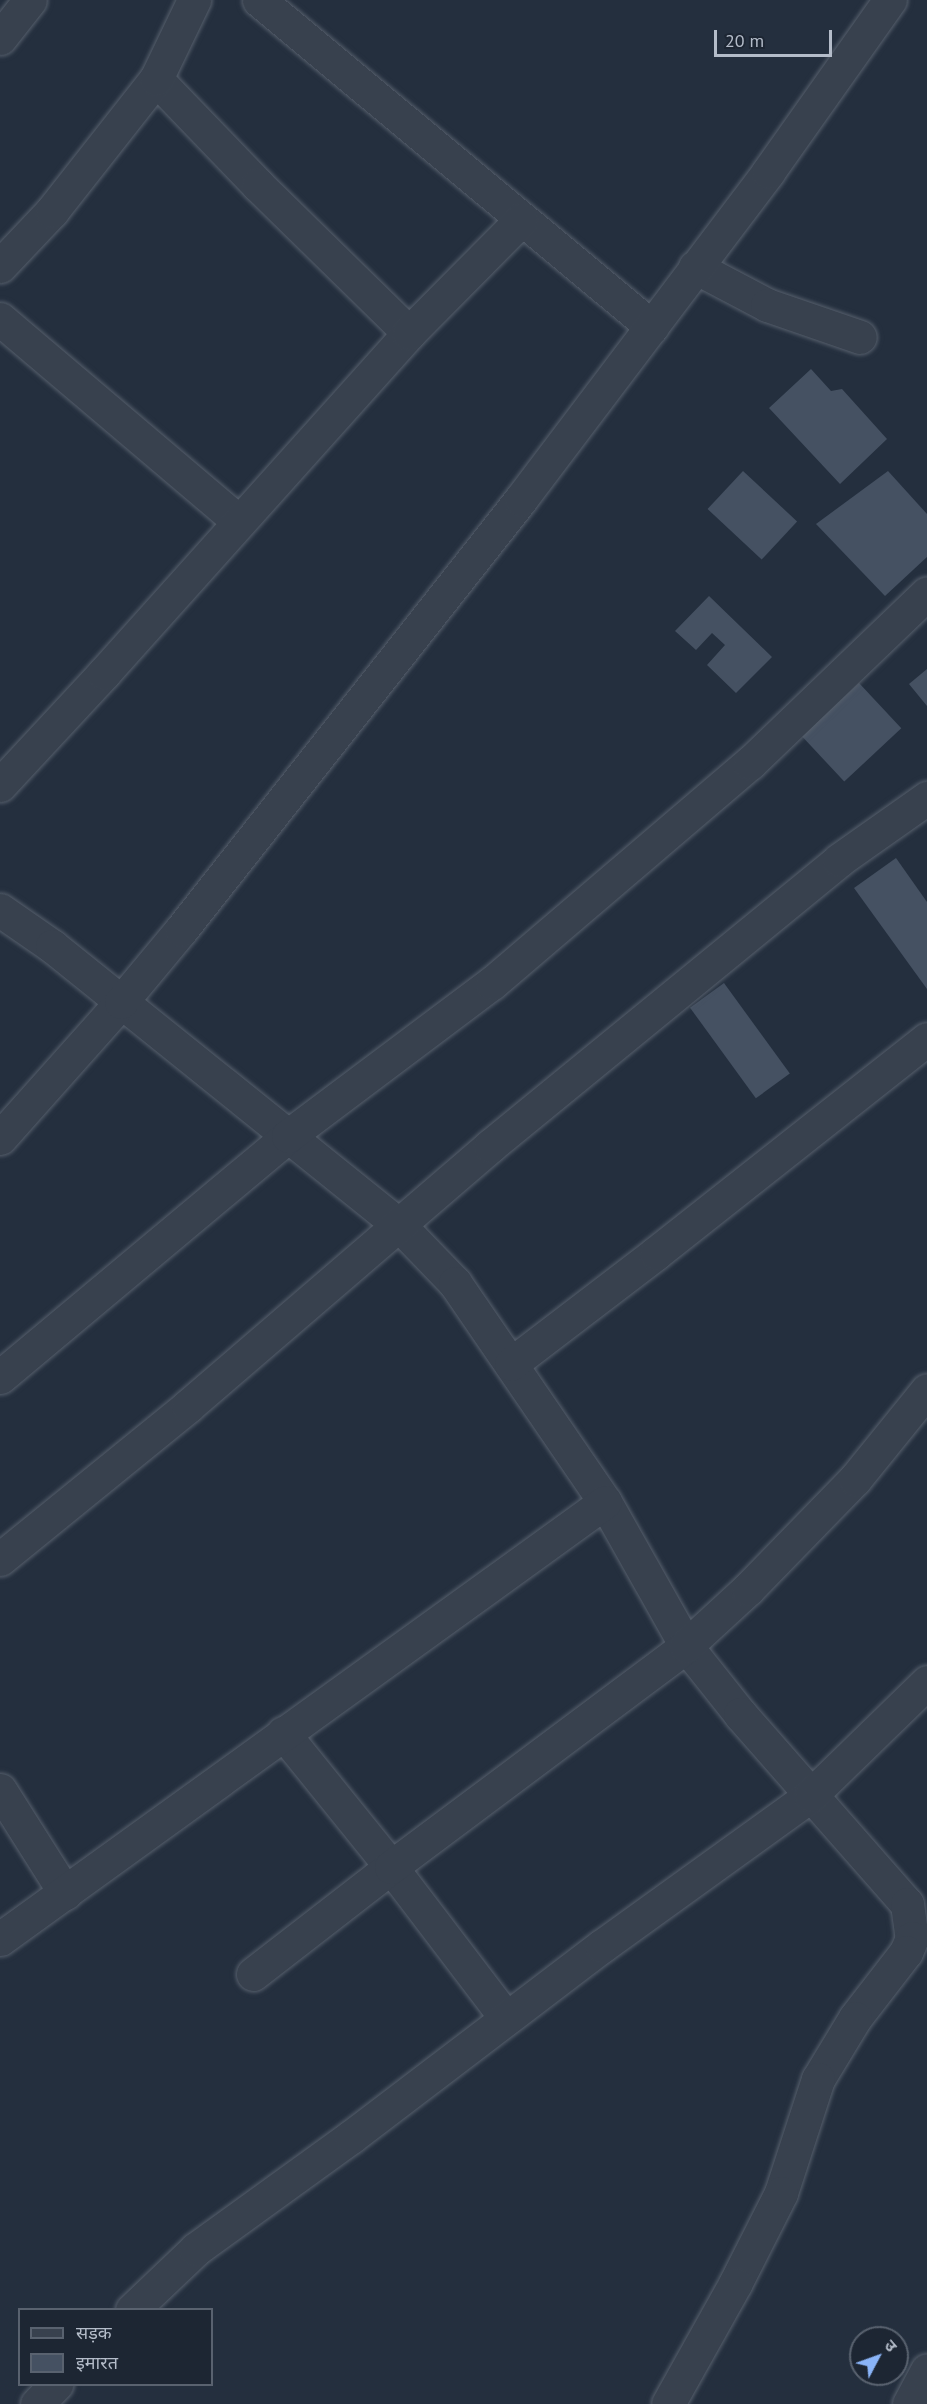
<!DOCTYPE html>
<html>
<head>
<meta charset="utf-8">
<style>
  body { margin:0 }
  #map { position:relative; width:927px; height:2404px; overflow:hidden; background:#242f3e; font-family:"PT Sans","Noto Sans Devanagari",sans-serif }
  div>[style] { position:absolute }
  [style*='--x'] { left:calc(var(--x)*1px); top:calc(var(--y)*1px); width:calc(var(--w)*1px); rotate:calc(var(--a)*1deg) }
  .building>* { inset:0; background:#455162; transform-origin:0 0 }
  .roads { filter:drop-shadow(0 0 2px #565f6c) drop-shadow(0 0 2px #565f6c) }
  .minor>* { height:33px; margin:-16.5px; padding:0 16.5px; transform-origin:16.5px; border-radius:16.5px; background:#38414e }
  span { translate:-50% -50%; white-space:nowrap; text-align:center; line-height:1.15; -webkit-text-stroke:5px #1d2633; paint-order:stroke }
  .legend { position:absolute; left:18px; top:2308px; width:195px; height:78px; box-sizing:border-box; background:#1d2633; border:2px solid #59626f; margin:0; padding:8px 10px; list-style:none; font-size:18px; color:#b4bcc9 }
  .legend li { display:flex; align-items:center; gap:12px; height:30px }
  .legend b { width:30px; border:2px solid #59626f }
  .north { position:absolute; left:849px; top:2326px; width:60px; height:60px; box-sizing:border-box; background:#1d2633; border:2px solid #59626f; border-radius:50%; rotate:49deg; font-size:16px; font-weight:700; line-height:24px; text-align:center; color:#b4bcc9 }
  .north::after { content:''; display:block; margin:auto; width:21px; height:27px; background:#8ab4f8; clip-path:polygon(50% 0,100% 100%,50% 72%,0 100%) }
  .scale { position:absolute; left:714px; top:30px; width:118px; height:27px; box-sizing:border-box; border:3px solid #b4bcc9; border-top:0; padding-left:8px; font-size:18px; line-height:21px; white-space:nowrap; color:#b4bcc9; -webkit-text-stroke:4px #1d2633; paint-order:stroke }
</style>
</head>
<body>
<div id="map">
  <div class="building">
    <i style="clip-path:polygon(811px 369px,831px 391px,842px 389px,887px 439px,840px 484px,769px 408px)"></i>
    <i style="left:743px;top:471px;width:74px;height:52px;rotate:43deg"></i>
    <i style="clip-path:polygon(888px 471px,927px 514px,927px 557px,885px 596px,816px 524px)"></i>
    <i style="clip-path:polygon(709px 596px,772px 657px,736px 693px,707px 665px,725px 645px,712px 633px,696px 650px,675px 631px)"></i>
    <i style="clip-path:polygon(927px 669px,927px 706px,909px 684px)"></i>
    <i style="left:859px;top:683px;width:62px;height:78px;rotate:47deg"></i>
    <i style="clip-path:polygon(896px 858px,927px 902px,927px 989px,854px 888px)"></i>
    <i style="left:724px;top:983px;width:112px;height:42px;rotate:54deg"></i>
  </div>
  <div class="roads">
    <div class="minor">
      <i style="--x:259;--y:0;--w:511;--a:39.76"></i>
      <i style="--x:0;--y:38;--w:48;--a:-51.7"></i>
      <i style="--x:156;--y:79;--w:147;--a:46.1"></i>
      <i style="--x:258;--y:185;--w:211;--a:44.4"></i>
      <i style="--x:0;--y:266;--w:76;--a:-46.6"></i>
      <i style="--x:52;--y:211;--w:168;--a:-51.8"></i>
      <i style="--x:156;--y:79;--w:88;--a:-64.3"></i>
      <i style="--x:695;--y:267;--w:81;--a:27.8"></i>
      <i style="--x:767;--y:305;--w:98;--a:19"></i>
      <i style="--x:0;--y:319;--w:312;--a:40.3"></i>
      <i style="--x:0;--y:785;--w:153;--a:-47.1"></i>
      <i style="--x:104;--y:673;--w:457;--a:-48.1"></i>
      <i style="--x:409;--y:333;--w:159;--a:-45.3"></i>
      <i style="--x:0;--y:910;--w:63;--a:34.7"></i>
      <i style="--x:52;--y:946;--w:447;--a:38.8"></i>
      <i style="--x:400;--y:1226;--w:79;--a:46"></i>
      <i style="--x:455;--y:1283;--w:265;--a:55.6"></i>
      <i style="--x:605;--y:1502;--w:165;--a:60.6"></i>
      <i style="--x:686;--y:1646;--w:87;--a:51.5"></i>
      <i style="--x:740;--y:1714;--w:253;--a:48.7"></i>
      <i style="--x:907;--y:1904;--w:34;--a:82"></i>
      <i style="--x:912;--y:1938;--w:15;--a:113"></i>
      <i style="--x:906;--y:1952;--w:83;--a:127.7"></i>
      <i style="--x:855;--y:2018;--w:71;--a:121.2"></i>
      <i style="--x:818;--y:2079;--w:120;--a:108"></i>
      <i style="--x:781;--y:2193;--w:102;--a:116.8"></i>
      <i style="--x:735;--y:2284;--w:137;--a:119.2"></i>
      <i style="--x:0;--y:1138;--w:182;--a:-48.3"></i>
      <i style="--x:121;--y:1002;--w:94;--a:-50.2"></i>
      <i style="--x:181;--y:930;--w:549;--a:-51.73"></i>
      <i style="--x:521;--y:499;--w:410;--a:-52.9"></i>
      <i style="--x:768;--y:172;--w:211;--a:-54.7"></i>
      <i style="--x:511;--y:1364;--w:183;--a:-37.4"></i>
      <i style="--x:656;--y:1253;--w:345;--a:-38.3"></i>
      <i style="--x:0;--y:1377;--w:376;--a:-39.9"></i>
      <i style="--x:288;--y:1136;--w:255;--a:-36.9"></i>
      <i style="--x:492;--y:983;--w:339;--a:-40.5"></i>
      <i style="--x:750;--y:763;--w:245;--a:-43.8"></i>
      <i style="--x:0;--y:1559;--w:242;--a:-39.1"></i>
      <i style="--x:188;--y:1406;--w:399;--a:-40.7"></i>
      <i style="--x:490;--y:1146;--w:451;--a:-39.3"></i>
      <i style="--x:839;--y:860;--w:108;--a:-35.2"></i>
      <i style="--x:283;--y:1733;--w:172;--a:51.1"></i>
      <i style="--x:391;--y:1867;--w:190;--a:52.7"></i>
      <i style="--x:0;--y:1790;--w:122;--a:57.7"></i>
      <i style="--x:0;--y:1939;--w:746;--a:-35.84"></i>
      <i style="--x:253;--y:1974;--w:175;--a:-37.8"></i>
      <i style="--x:391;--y:1867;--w:369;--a:-36.8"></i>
      <i style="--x:686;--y:1646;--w:84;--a:-42.6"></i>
      <i style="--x:748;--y:1589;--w:153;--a:-45.8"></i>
      <i style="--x:855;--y:1479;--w:114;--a:-51"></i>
      <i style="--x:132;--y:2310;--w:88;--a:-43.6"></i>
      <i style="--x:196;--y:2249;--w:191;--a:-35.9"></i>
      <i style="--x:351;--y:2137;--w:315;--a:-37.3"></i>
      <i style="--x:602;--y:1946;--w:258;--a:-35.8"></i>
      <i style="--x:811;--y:1795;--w:162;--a:-44.2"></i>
      <i style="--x:37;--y:2404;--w:28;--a:-46"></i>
      <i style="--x:909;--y:2404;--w:38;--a:-62"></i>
    </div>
  </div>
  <ul class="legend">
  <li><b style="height:8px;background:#38414e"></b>सड़क</li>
  <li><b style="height:16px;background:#455162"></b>इमारत</li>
  </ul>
  <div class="north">उ</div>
  <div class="scale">20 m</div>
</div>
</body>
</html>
